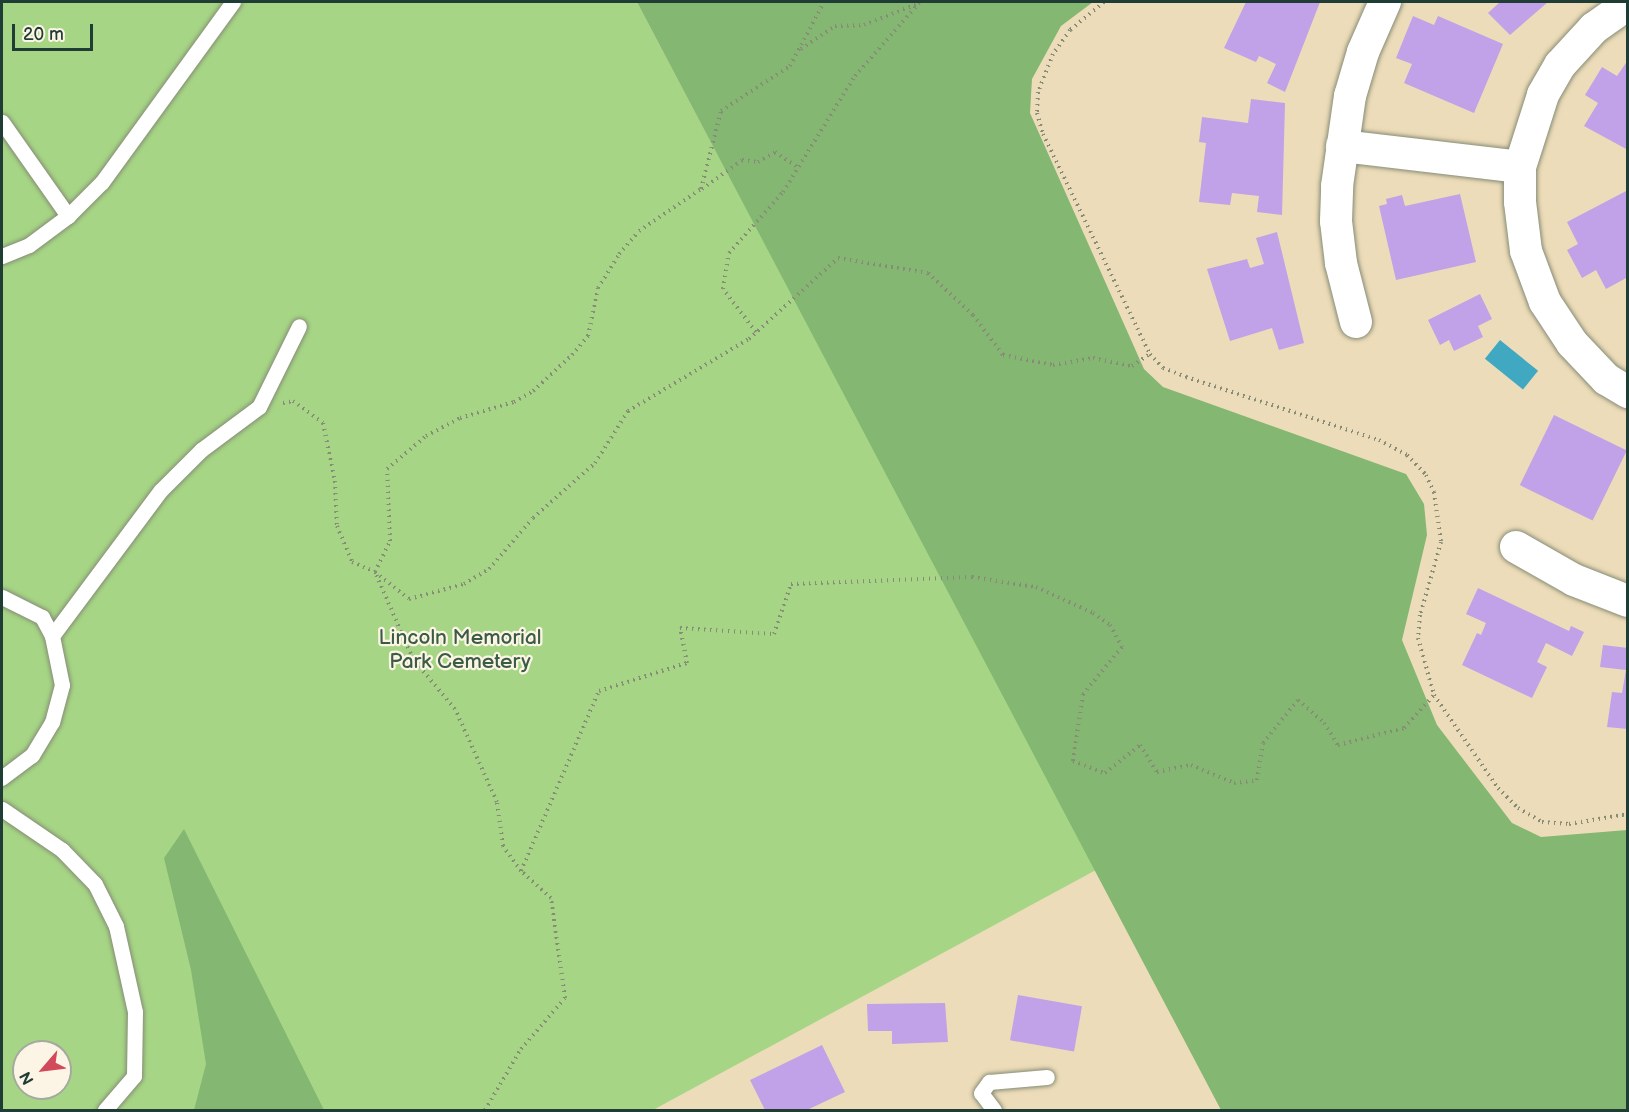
<!DOCTYPE html>
<html>
<head>
<meta charset="utf-8">
<style>
  body { margin:0 }
  #map { position:relative; width:1629px; height:1112px; overflow:hidden; background:#eddcb9; font-family:"Balsamiq Sans",sans-serif }
  div>[style] { position:absolute }
  [style*='--x'] { left:calc(var(--x)*1px); top:calc(var(--y)*1px); width:calc(var(--w)*1px); rotate:calc(var(--a)*1deg) }
  .green>* { inset:0; background:#a6d685 }
  .forest>* { inset:0; background:#84b772 }
  .water>* { inset:0; background:#40a8c0; transform-origin:0 0 }
  .building>* { inset:0; background:#c1a1e7; transform-origin:0 0 }
  .path>* { height:4px; margin-top:-2px; transform-origin:0; background:repeating-linear-gradient(90deg,#868c76 0 1.5px,transparent 0 6px) }
  .roads { filter:drop-shadow(0 0 2px #868c76) drop-shadow(0 0 2px #868c76) }
  .lane>* { height:15px; margin:-7.5px; padding:0 7.5px; transform-origin:7.5px; border-radius:7.5px; background:#fff }
  .street>* { height:32px; margin:-16px; padding:0 16px; transform-origin:16px; border-radius:16px; background:#fff }
  span { translate:-50% -50%; white-space:nowrap; text-align:center; line-height:1.15; -webkit-text-stroke:4.5px #fcf5e5; paint-order:stroke }
  .park-label { font-size:21px; color:#3a5c44 }
  .frame { position:absolute; inset:0; border:3px solid #1f3d34; pointer-events:none }
  .north { position:absolute; left:12px; top:1040px; width:60px; height:60px; box-sizing:border-box; background:#fcf5e5; border:2px solid #a4ab9e; border-radius:50%; rotate:242deg; font-size:16px; font-weight:700; line-height:24px; text-align:center; color:#1f3d34 }
  .north::after { content:''; display:block; margin:auto; width:21px; height:27px; background:#d1495b; clip-path:polygon(50% 0,100% 100%,50% 72%,0 100%) }
  .scale { position:absolute; left:12px; top:24px; width:81px; height:27px; box-sizing:border-box; border:3px solid #1f3d34; border-top:0; padding-left:8px; font-size:18px; line-height:21px; white-space:nowrap; color:#1f3d34; -webkit-text-stroke:4px #fcf5e5; paint-order:stroke }
</style>
</head>
<body>
<div id="map">
  <div class="green">
    <i style="clip-path:polygon(evenodd,2px 2px,637px 2px,1096px 870px,653px 1110px,2px 1110px,2px 2px,24px 1052px,60px 1052px,60px 1088px,24px 1088px,24px 1052px)"></i>
  </div>
  <div class="forest">
    <i style="clip-path:polygon(637px 2px,1093px 2px,1061px 26px,1032px 79px,1030px 113px,1144px 369px,1163px 387px,1406px 474px,1424px 504px,1427px 535px,1402px 640px,1437px 725px,1512px 823px,1541px 837px,1627px 830px,1627px 1110px,1221px 1110px)"></i>
    <i style="clip-path:polygon(184px 829px,324px 1110px,194px 1110px,206px 1064px,191px 970px,164px 858px)"></i>
  </div>
  <div class="water">
    <i style="left:1500px;top:340px;width:49px;height:24px;rotate:39deg"></i>
  </div>
  <div class="building">
    <i style="clip-path:polygon(1246px 2px,1320px 2px,1285px 92px,1267px 83px,1276px 64px,1259px 56px,1256px 62px,1224px 48px)"></i>
    <i style="clip-path:polygon(1500px 2px,1548px 2px,1510px 35px,1488px 13px)"></i>
    <i style="clip-path:polygon(1413px 16px,1434px 25px,1438px 16px,1503px 44px,1474px 113px,1404px 83px,1412px 64px,1396px 58px)"></i>
    <i style="clip-path:polygon(1628px 60px,1628px 150px,1584px 126px,1598px 103px,1585px 95px,1602px 67px,1617px 76px)"></i>
    <i style="clip-path:polygon(1251px 99px,1285px 103px,1282px 215px,1257px 212px,1259px 196px,1232px 193px,1230px 205px,1199px 202px,1206px 143px,1199px 142px,1202px 117px,1248px 123px)"></i>
    <i style="clip-path:polygon(1628px 190px,1628px 277px,1606px 289px,1596px 270px,1582px 278px,1567px 250px,1578px 244px,1567px 222px)"></i>
    <i style="clip-path:polygon(1460px 194px,1476px 262px,1396px 280px,1379px 206px,1387px 204px,1386px 199px,1402px 195px,1405px 206px)"></i>
    <i style="clip-path:polygon(1277px 232px,1304px 343px,1279px 350px,1272px 328px,1230px 341px,1207px 269px,1247px 259px,1250px 268px,1264px 264px,1256px 238px)"></i>
    <i style="clip-path:polygon(1480px 294px,1492px 319px,1478px 326px,1483px 337px,1454px 351px,1449px 340px,1440px 345px,1428px 320px)"></i>
    <i style="left:1554px;top:415px;width:81px;height:78px;rotate:26deg"></i>
    <i style="clip-path:polygon(1478px 588px,1569px 631px,1571px 626px,1584px 632px,1572px 656px,1546px 643px,1537px 662px,1547px 667px,1532px 698px,1462px 665px,1477px 633px,1481px 635px,1486px 623px,1466px 614px)"></i>
    <i style="clip-path:polygon(1603px 645px,1628px 648px,1628px 729px,1607px 727px,1612px 692px,1622px 693px,1626px 670px,1600px 667px)"></i>
    <i style="left:1018px;top:995px;width:65px;height:46px;rotate:10deg"></i>
    <i style="clip-path:polygon(945px 1003px,948px 1042px,892px 1044px,892px 1031px,868px 1031px,867px 1004px)"></i>
    <i style="clip-path:polygon(822px 1045px,845px 1092px,807px 1110px,765px 1110px,750px 1080px)"></i>
  </div>
  <div class="path">
    <i style="--x:1104;--y:2;--w:44;--a:140.5"></i>
    <i style="--x:1070;--y:30;--w:29;--a:125"></i>
    <i style="--x:1053;--y:54;--w:41;--a:111.5"></i>
    <i style="--x:1038;--y:92;--w:21;--a:93"></i>
    <i style="--x:1037;--y:113;--w:22;--a:74"></i>
    <i style="--x:1043;--y:134;--w:245;--a:64.1"></i>
    <i style="--x:1150;--y:354;--w:19;--a:47"></i>
    <i style="--x:1163;--y:368;--w:25;--a:21"></i>
    <i style="--x:1186;--y:377;--w:203;--a:18.1"></i>
    <i style="--x:1379;--y:440;--w:32;--a:28"></i>
    <i style="--x:1407;--y:455;--w:28;--a:46"></i>
    <i style="--x:1426;--y:475;--w:19;--a:65"></i>
    <i style="--x:1434;--y:492;--w:50;--a:82"></i>
    <i style="--x:1441;--y:542;--w:76;--a:106"></i>
    <i style="--x:1420;--y:615;--w:23;--a:95"></i>
    <i style="--x:1418;--y:638;--w:59;--a:74.3"></i>
    <i style="--x:1434;--y:695;--w:113;--a:55.5"></i>
    <i style="--x:1498;--y:788;--w:28;--a:45"></i>
    <i style="--x:1518;--y:808;--w:28;--a:30"></i>
    <i style="--x:1542;--y:822;--w:27;--a:4"></i>
    <i style="--x:1569;--y:824;--w:60;--a:-9.6"></i>
    <i style="--x:801;--y:49;--w:41;--a:-34.1"></i>
    <i style="--x:835;--y:26;--w:29;--a:-2"></i>
    <i style="--x:864;--y:25;--w:57;--a:-21.6"></i>
    <i style="--x:702;--y:189;--w:49;--a:-35.9"></i>
    <i style="--x:742;--y:160;--w:16;--a:7"></i>
    <i style="--x:758;--y:162;--w:20;--a:-30"></i>
    <i style="--x:775;--y:152;--w:29;--a:34"></i>
    <i style="--x:756;--y:332;--w:54;--a:-127.5"></i>
    <i style="--x:723;--y:289;--w:36;--a:-81"></i>
    <i style="--x:729;--y:253;--w:81;--a:-48.5"></i>
    <i style="--x:783;--y:192;--w:137;--a:-58.2"></i>
    <i style="--x:855;--y:76;--w:98;--a:-48.7"></i>
    <i style="--x:283;--y:403;--w:10;--a:-11"></i>
    <i style="--x:293;--y:401;--w:37;--a:36"></i>
    <i style="--x:323;--y:423;--w:59;--a:78.3"></i>
    <i style="--x:335;--y:481;--w:45;--a:87.5"></i>
    <i style="--x:337;--y:526;--w:39;--a:67"></i>
    <i style="--x:352;--y:562;--w:25;--a:23"></i>
    <i style="--x:375;--y:572;--w:43;--a:38.5"></i>
    <i style="--x:409;--y:599;--w:57;--a:-15.3"></i>
    <i style="--x:464;--y:584;--w:29;--a:-31"></i>
    <i style="--x:489;--y:569;--w:67;--a:-49.2"></i>
    <i style="--x:533;--y:518;--w:83;--a:-41.6"></i>
    <i style="--x:595;--y:463;--w:62;--a:-57.6"></i>
    <i style="--x:628;--y:411;--w:141;--a:-30.8"></i>
    <i style="--x:749;--y:339;--w:120;--a:-42.3"></i>
    <i style="--x:838;--y:258;--w:91;--a:9.5"></i>
    <i style="--x:928;--y:273;--w:62;--a:43"></i>
    <i style="--x:973;--y:315;--w:50;--a:53.1"></i>
    <i style="--x:1003;--y:355;--w:51;--a:11.3"></i>
    <i style="--x:1053;--y:365;--w:41;--a:-9.9"></i>
    <i style="--x:1093;--y:358;--w:40;--a:12"></i>
    <i style="--x:1132;--y:366;--w:22;--a:-34"></i>
    <i style="--x:521;--y:871;--w:31;--a:-126"></i>
    <i style="--x:503;--y:846;--w:44;--a:-97.8"></i>
    <i style="--x:497;--y:802;--w:102;--a:-114.3"></i>
    <i style="--x:455;--y:709;--w:65;--a:-130"></i>
    <i style="--x:413;--y:659;--w:95;--a:-113.6"></i>
    <i style="--x:375;--y:572;--w:34;--a:-64"></i>
    <i style="--x:390;--y:541;--w:72;--a:-92.4"></i>
    <i style="--x:387;--y:469;--w:51;--a:-40.2"></i>
    <i style="--x:426;--y:436;--w:38;--a:-28"></i>
    <i style="--x:460;--y:418;--w:56;--a:-16.5"></i>
    <i style="--x:514;--y:402;--w:22;--a:-30"></i>
    <i style="--x:533;--y:391;--w:53;--a:-42.7"></i>
    <i style="--x:572;--y:355;--w:25;--a:-50"></i>
    <i style="--x:588;--y:336;--w:49;--a:-78.2"></i>
    <i style="--x:598;--y:288;--w:40;--a:-58"></i>
    <i style="--x:619;--y:254;--w:30;--a:-49"></i>
    <i style="--x:639;--y:231;--w:75;--a:-34.1"></i>
    <i style="--x:701;--y:189;--w:81;--a:-75.6"></i>
    <i style="--x:721;--y:111;--w:82;--a:-33.1"></i>
    <i style="--x:790;--y:66;--w:72;--a:-62"></i>
    <i style="--x:485;--y:1110;--w:71;--a:-59.5"></i>
    <i style="--x:521;--y:1049;--w:67;--a:-49.2"></i>
    <i style="--x:565;--y:998;--w:101;--a:-98"></i>
    <i style="--x:551;--y:898;--w:40;--a:-138"></i>
    <i style="--x:521;--y:871;--w:196;--a:-66.6"></i>
    <i style="--x:599;--y:691;--w:92;--a:-17.7"></i>
    <i style="--x:687;--y:663;--w:36;--a:-101"></i>
    <i style="--x:680;--y:628;--w:94;--a:3.7"></i>
    <i style="--x:774;--y:634;--w:53;--a:-71.2"></i>
    <i style="--x:791;--y:584;--w:181;--a:-2.2"></i>
    <i style="--x:972;--y:577;--w:65;--a:8.9"></i>
    <i style="--x:1036;--y:587;--w:63;--a:24.5"></i>
    <i style="--x:1093;--y:613;--w:21;--a:35"></i>
    <i style="--x:1110;--y:625;--w:25;--a:61"></i>
    <i style="--x:1122;--y:647;--w:61;--a:129.7"></i>
    <i style="--x:1083;--y:694;--w:68;--a:98.5"></i>
    <i style="--x:1073;--y:761;--w:34;--a:21"></i>
    <i style="--x:1105;--y:773;--w:45;--a:-38.7"></i>
    <i style="--x:1140;--y:745;--w:32;--a:58"></i>
    <i style="--x:1157;--y:772;--w:35;--a:-12"></i>
    <i style="--x:1191;--y:765;--w:47;--a:22.7"></i>
    <i style="--x:1234;--y:783;--w:23;--a:-7"></i>
    <i style="--x:1257;--y:780;--w:37;--a:-81"></i>
    <i style="--x:1263;--y:743;--w:55;--a:-50.9"></i>
    <i style="--x:1298;--y:700;--w:35;--a:41"></i>
    <i style="--x:1324;--y:723;--w:26;--a:58"></i>
    <i style="--x:1338;--y:745;--w:68;--a:-14.4"></i>
    <i style="--x:1404;--y:728;--w:45;--a:-47.7"></i>
  </div>
  <div class="roads">
    <div class="lane">
      <i style="--x:2;--y:122;--w:115;--a:54.9"></i>
      <i style="--x:2;--y:256;--w:29;--a:-22"></i>
      <i style="--x:29;--y:245;--w:49;--a:-36.6"></i>
      <i style="--x:68;--y:216;--w:48;--a:-45"></i>
      <i style="--x:102;--y:182;--w:223;--a:-54"></i>
      <i style="--x:2;--y:597;--w:45;--a:26.6"></i>
      <i style="--x:42;--y:617;--w:21;--a:62"></i>
      <i style="--x:52;--y:636;--w:50;--a:78.5"></i>
      <i style="--x:62;--y:685;--w:38;--a:105"></i>
      <i style="--x:52;--y:722;--w:39;--a:121"></i>
      <i style="--x:32;--y:755;--w:38;--a:143"></i>
      <i style="--x:52;--y:636;--w:182;--a:-53.3"></i>
      <i style="--x:161;--y:490;--w:57;--a:-45"></i>
      <i style="--x:201;--y:450;--w:72;--a:-36.6"></i>
      <i style="--x:259;--y:407;--w:90;--a:-63.7"></i>
      <i style="--x:2;--y:809;--w:73;--a:34.3"></i>
      <i style="--x:62;--y:850;--w:47;--a:45.9"></i>
      <i style="--x:95;--y:884;--w:47;--a:63.4"></i>
      <i style="--x:116;--y:926;--w:88;--a:77.5"></i>
      <i style="--x:135;--y:1012;--w:64;--a:90.9"></i>
      <i style="--x:134;--y:1076;--w:45;--a:130.5"></i>
      <i style="--x:994;--y:1110;--w:21;--a:-127"></i>
      <i style="--x:981;--y:1093;--w:14;--a:-54"></i>
      <i style="--x:989;--y:1082;--w:58;--a:-4.9"></i>
    </div>
    <div class="street">
      <i style="--x:1628;--y:4;--w:42;--a:144.8"></i>
      <i style="--x:1594;--y:28;--w:50;--a:132.6"></i>
      <i style="--x:1560;--y:65;--w:34;--a:120"></i>
      <i style="--x:1543;--y:95;--w:76;--a:107.7"></i>
      <i style="--x:1520;--y:167;--w:35;--a:90"></i>
      <i style="--x:1520;--y:202;--w:49;--a:83"></i>
      <i style="--x:1526;--y:251;--w:54;--a:69.6"></i>
      <i style="--x:1545;--y:302;--w:49;--a:56.6"></i>
      <i style="--x:1572;--y:343;--w:50;--a:46.6"></i>
      <i style="--x:1606;--y:379;--w:26;--a:31"></i>
      <i style="--x:1342;--y:146;--w:179;--a:6.7"></i>
      <i style="--x:1356;--y:322;--w:61;--a:-104.3"></i>
      <i style="--x:1341;--y:263;--w:42;--a:-96.8"></i>
      <i style="--x:1336;--y:221;--w:35;--a:-88"></i>
      <i style="--x:1337;--y:186;--w:91;--a:-81.8"></i>
      <i style="--x:1350;--y:96;--w:46;--a:-73.5"></i>
      <i style="--x:1363;--y:52;--w:55;--a:-66.3"></i>
      <i style="--x:1516;--y:547;--w:67;--a:29.6"></i>
      <i style="--x:1574;--y:580;--w:58;--a:21.3"></i>
    </div>
  </div>
  <div class="park-label">
    <span style="left:460px;top:650px">Lincoln Memorial<br>Park Cemetery</span>
  </div>
  <div class="frame"></div>
  <div class="north">N</div>
  <div class="scale">20 m</div>
</div>
</body>
</html>
